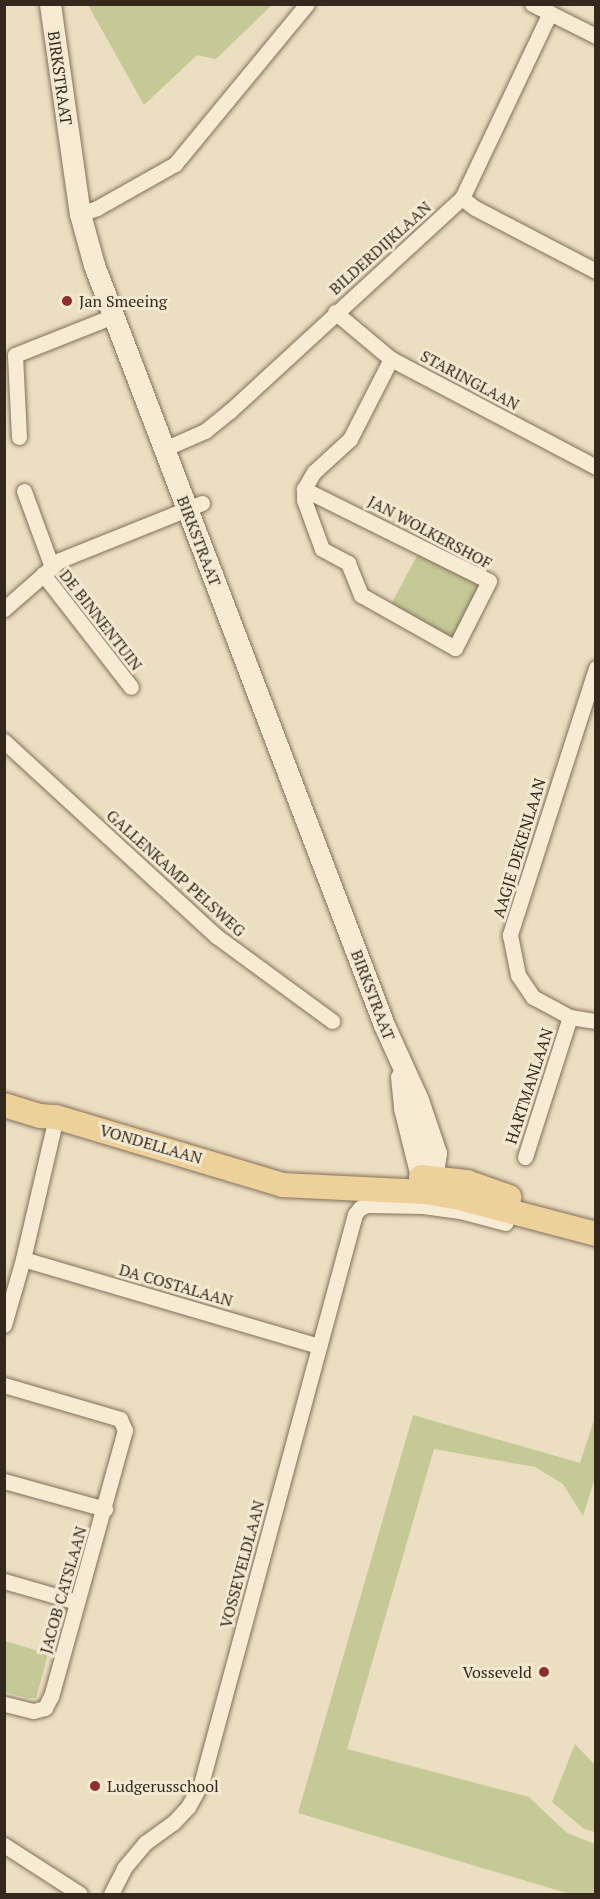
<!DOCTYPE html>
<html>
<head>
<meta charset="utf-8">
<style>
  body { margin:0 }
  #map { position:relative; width:600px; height:1899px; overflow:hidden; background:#ebdec1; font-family:"PT Serif",serif }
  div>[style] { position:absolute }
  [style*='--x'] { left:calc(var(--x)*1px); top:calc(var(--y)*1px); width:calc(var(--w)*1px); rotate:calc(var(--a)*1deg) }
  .green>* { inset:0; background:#c4c996; transform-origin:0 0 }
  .roads { filter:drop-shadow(0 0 2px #846f5a) drop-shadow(0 0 2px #846f5a) }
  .street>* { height:15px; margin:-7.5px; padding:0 7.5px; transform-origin:7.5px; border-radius:7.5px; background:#f7ebd4 }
  .secondary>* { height:21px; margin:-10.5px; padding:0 10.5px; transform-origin:10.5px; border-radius:10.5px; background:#f7ebd4 }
  .primary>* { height:24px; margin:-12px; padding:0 12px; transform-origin:12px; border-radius:12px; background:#edd19a }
  .dots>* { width:16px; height:16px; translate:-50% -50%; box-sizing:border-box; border:3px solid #f3e8d0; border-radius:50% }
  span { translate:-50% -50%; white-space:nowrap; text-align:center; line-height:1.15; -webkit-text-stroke:6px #f3e8d0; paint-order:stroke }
  .street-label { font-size:16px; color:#34281d }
  .poi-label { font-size:16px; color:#34281d }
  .left { translate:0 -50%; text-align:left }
  .right { translate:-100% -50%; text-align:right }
  .frame { position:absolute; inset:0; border:6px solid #34281d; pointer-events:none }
</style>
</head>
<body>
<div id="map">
  <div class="green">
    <i style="clip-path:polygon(88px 5px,272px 5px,216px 59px,197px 55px,144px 105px)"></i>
    <i style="left:420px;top:550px;width:70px;height:68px;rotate:28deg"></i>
    <i style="clip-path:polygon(413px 1415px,580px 1463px,595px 1417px,595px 1478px,583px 1516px,563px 1484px,535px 1467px,434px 1449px,347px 1749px,529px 1797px,567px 1833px,595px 1844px,595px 1894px,570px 1894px,298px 1813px)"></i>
    <i style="clip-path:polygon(5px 1641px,48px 1654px,36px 1698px,27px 1698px,5px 1692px)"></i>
    <i style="clip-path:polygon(575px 1744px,595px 1765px,595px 1832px,584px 1829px,552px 1802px)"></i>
  </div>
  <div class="roads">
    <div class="street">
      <i style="--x:532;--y:4;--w:72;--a:26.6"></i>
      <i style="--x:462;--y:198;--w:16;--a:38"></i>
      <i style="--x:475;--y:208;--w:136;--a:27.5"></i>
      <i style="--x:80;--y:214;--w:18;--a:-19"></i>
      <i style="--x:97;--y:208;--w:90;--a:-29.4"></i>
      <i style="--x:175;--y:164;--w:207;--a:-50.5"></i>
      <i style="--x:335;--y:312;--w:73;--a:40"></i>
      <i style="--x:391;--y:359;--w:232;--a:27.8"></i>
      <i style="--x:19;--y:437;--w:82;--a:-92.8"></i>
      <i style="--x:15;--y:355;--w:105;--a:-21.7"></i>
      <i style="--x:164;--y:449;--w:45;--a:-23.7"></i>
      <i style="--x:205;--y:431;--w:32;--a:-39"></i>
      <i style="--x:230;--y:411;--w:315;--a:-42.6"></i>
      <i style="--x:462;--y:198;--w:205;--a:-64.6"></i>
      <i style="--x:304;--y:489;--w:11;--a:90"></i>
      <i style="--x:304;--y:500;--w:52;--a:69.8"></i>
      <i style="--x:322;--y:549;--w:30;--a:28"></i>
      <i style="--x:348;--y:563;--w:35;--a:68"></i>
      <i style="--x:361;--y:595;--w:108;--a:29.4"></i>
      <i style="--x:455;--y:648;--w:75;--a:-63.1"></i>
      <i style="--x:489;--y:581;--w:207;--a:-153.6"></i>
      <i style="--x:304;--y:489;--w:20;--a:-60"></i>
      <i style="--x:314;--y:472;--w:49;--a:-42.5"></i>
      <i style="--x:350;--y:439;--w:90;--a:-62.9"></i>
      <i style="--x:24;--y:491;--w:81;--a:69.8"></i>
      <i style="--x:43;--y:574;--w:143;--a:52.1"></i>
      <i style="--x:4;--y:609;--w:74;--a:-41.2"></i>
      <i style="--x:60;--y:560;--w:153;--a:-21.9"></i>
      <i style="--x:596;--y:668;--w:281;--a:107.9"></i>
      <i style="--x:510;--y:935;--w:41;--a:78.7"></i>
      <i style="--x:518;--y:975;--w:27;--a:56"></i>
      <i style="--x:533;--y:997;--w:42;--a:28.4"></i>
      <i style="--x:570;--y:1017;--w:26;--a:9"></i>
      <i style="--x:4;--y:741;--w:288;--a:42.6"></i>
      <i style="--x:216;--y:936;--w:144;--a:36.2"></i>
      <i style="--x:525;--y:1157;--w:147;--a:-72.2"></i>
      <i style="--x:23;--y:1259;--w:309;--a:16.4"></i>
      <i style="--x:4;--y:1325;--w:69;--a:-73.9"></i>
      <i style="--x:23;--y:1259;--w:146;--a:-76.9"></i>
      <i style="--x:4;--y:1385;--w:121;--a:16.3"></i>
      <i style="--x:120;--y:1419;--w:12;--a:66"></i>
      <i style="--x:125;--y:1430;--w:276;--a:105.5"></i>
      <i style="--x:51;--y:1696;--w:13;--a:117"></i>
      <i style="--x:45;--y:1708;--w:12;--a:166"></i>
      <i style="--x:33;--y:1711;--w:30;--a:-166"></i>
      <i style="--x:4;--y:1481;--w:105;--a:15.5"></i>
      <i style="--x:4;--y:1581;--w:76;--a:16"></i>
      <i style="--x:4;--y:1845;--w:90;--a:32.8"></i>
      <i style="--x:111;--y:1894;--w:29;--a:-63"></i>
      <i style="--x:124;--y:1868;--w:33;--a:-50"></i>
      <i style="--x:145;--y:1843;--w:34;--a:-36"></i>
      <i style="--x:173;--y:1823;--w:22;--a:-47"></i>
      <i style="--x:188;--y:1807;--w:26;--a:-61"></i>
      <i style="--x:201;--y:1784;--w:590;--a:-74.88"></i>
      <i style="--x:355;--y:1214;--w:8;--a:-50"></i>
      <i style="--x:360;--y:1208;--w:8;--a:-23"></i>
      <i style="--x:367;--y:1205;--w:56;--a:1"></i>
      <i style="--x:423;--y:1206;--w:37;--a:8"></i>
      <i style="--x:460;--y:1211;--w:47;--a:14.9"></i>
    </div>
    <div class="secondary">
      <i style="--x:50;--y:4;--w:212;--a:81.9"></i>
      <i style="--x:80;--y:214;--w:53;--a:74.6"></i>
      <i style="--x:94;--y:265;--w:813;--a:69.11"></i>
      <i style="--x:384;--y:1025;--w:82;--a:65.6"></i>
      <i style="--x:418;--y:1100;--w:56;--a:71.2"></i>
      <i style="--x:436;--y:1153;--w:25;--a:99"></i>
      <i style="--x:432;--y:1178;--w:15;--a:118"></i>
      <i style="--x:401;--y:1077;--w:31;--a:84"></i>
      <i style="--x:404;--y:1108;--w:87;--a:76"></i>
    </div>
    <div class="primary">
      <i style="--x:4;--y:1105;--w:38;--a:17"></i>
      <i style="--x:40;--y:1116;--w:16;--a:4"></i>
      <i style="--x:56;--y:1117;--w:236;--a:16.7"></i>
      <i style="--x:282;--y:1185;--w:143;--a:2.8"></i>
      <i style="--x:425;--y:1192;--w:39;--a:10"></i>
      <i style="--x:463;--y:1199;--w:138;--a:14.7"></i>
      <i style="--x:421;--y:1177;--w:46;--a:6.2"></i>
      <i style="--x:467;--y:1182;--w:45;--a:19.7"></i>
    </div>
  </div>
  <div class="dots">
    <i style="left:67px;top:301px;background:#902d30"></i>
    <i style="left:544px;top:1672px;background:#902d30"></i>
    <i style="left:95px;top:1786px;background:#902d30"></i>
  </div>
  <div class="street-label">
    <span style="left:60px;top:78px;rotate:82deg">BIRKSTRAAT</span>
    <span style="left:380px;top:248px;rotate:-42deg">BILDERDIJKLAAN</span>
    <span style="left:470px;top:380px;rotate:28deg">STARINGLAAN</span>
    <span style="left:430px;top:532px;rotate:28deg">JAN WOLKERSHOF</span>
    <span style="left:199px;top:541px;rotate:69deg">BIRKSTRAAT</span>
    <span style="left:101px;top:620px;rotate:52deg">DE BINNENTUIN</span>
    <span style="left:519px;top:848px;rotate:-73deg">AAGJE DEKENLAAN</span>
    <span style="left:176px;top:873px;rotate:42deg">GALLENKAMP PELSWEG</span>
    <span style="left:373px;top:995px;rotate:69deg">BIRKSTRAAT</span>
    <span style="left:529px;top:1086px;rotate:-72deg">HARTMANLAAN</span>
    <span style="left:151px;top:1144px;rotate:16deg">VONDELLAAN</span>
    <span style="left:176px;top:1285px;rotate:16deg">DA COSTALAAN</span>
    <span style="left:242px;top:1564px;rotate:-75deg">VOSSEVELDLAAN</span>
    <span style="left:63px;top:1590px;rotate:-74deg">JACOB CATSLAAN</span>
  </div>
  <div class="poi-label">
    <span class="left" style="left:79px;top:301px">Jan Smeeing</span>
    <span class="right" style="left:532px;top:1672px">Vosseveld</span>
    <span class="left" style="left:107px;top:1786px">Ludgerusschool</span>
  </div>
  <div class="frame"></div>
</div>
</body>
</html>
